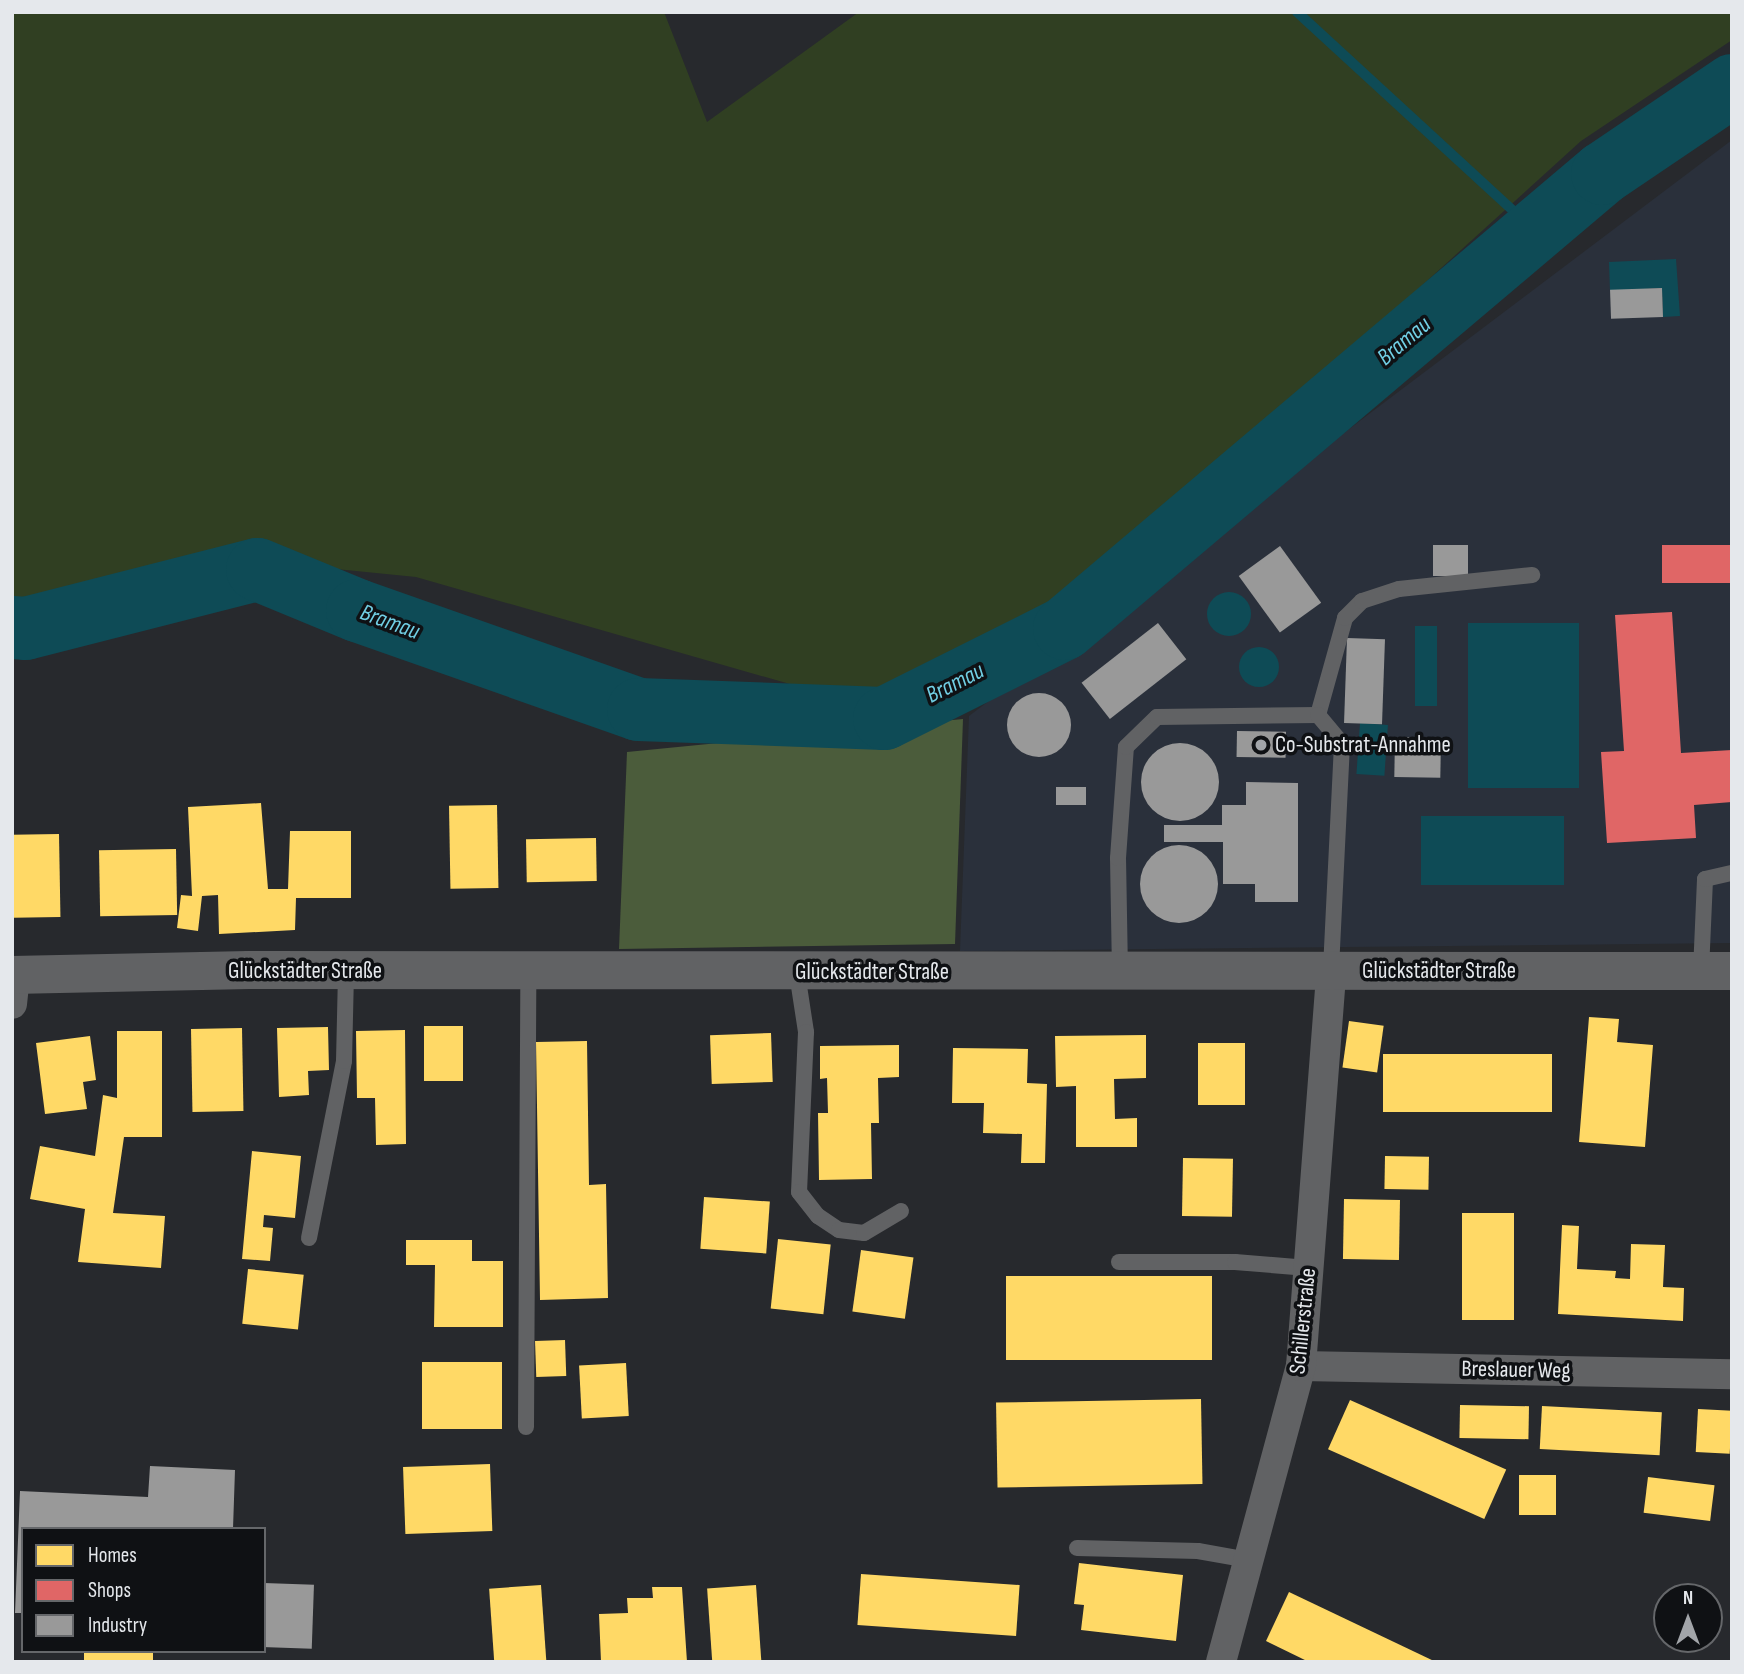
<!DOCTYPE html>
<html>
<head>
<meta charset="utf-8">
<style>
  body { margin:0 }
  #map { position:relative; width:1744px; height:1674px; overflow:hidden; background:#27292d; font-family:"Sofia Sans Condensed",sans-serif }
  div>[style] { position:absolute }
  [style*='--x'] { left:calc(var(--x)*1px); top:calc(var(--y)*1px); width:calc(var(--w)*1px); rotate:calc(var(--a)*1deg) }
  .built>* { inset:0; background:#2a303b }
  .green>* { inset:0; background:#303f22 }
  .forest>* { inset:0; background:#4b5c3b }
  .water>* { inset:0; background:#0e4b56; transform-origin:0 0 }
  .round { border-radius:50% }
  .homes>* { inset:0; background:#ffd966; transform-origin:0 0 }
  .shops>* { inset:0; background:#e06666; transform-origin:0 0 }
  .industry>* { inset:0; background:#999; transform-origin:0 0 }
  .stream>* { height:10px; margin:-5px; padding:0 5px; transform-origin:5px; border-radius:5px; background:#0e4b56 }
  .river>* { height:63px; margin:-31.5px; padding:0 31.5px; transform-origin:31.5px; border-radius:31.5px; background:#0e4b56 }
  .service>* { height:16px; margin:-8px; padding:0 8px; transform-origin:8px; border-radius:8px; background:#616264 }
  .minor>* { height:30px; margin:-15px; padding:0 15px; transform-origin:15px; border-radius:15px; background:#616264 }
  .tertiary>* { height:38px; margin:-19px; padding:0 19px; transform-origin:19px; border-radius:19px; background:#616264 }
  .dots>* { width:19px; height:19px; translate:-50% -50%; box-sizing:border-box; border:4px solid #0f1114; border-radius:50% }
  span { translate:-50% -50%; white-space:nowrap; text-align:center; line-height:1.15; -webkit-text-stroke:7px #0f1114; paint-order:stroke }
  .poi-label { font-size:23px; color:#e5e8ec }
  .left { translate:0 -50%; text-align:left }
  .street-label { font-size:23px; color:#e5e8ec }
  .water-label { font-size:24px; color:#71cfe4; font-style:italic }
  .frame { position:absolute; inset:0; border:14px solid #e5e8ec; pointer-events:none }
  .legend { position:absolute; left:21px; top:1527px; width:245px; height:126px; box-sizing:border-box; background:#0f1114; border:2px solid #65676a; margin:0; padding:9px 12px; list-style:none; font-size:21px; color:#e5e8ec }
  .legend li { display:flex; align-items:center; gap:14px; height:35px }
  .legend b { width:35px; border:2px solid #65676a }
  .north { position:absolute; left:1653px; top:1583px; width:70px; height:70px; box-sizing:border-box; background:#0f1114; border:2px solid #65676a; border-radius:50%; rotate:0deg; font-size:19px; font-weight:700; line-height:28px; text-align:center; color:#e5e8ec }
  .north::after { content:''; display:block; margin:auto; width:24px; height:32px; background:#a2a5a9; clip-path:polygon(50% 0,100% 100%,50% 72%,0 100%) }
</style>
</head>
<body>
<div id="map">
  <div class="built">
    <i style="clip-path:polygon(1732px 140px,1732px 943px,960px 951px,969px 716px)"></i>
  </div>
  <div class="green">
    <i style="clip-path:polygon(12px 12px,664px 12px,707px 122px,859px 12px,1732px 12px,1732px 40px,1581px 141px,1058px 616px,884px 711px,416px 577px,256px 561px,23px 621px,12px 620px)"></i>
  </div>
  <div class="forest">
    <i style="clip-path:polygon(963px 719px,955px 944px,619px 949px,627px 752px)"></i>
  </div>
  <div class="water">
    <i style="clip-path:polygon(1676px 259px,1680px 316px,1663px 317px,1662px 288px,1610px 291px,1609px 262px)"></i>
    <i class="round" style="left:1207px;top:592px;width:44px;height:44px"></i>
    <i style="left:1468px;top:623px;width:111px;height:165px"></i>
    <i style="left:1415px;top:626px;width:22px;height:80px"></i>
    <i class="round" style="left:1239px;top:647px;width:40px;height:40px"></i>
    <i style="left:1360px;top:723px;width:28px;height:51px;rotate:4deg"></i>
    <i style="left:1421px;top:816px;width:143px;height:69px"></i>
  </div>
  <div class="homes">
    <i style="clip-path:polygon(261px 803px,268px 889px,288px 889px,290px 831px,351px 831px,351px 898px,296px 898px,295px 930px,219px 934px,218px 895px,202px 896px,198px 931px,177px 928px,181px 895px,192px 896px,188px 807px)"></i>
    <i style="left:497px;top:805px;width:83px;height:48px;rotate:89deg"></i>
    <i style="left:59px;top:834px;width:83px;height:47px;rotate:89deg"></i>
    <i style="left:596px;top:838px;width:43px;height:70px;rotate:89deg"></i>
    <i style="left:176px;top:849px;width:66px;height:77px;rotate:89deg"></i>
    <i style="clip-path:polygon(1589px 1017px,1619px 1019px,1617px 1042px,1653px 1045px,1645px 1147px,1579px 1142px)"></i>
    <i style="left:1349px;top:1021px;width:35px;height:47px;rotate:8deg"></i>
    <i style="left:424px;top:1026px;width:39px;height:55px"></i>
    <i style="clip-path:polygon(328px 1027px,329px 1070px,308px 1071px,309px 1095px,279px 1097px,277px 1028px)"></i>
    <i style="left:242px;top:1028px;width:83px;height:51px;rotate:89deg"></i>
    <i style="clip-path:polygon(405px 1030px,406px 1144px,376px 1145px,375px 1098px,357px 1098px,356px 1031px)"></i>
    <i style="clip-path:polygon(117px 1031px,162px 1031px,162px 1137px,124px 1137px,113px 1213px,165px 1216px,161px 1268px,78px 1262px,85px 1209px,30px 1199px,40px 1146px,95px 1156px,103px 1095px,117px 1098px)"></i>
    <i style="left:771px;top:1033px;width:49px;height:61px;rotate:88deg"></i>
    <i style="clip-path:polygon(1146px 1035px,1146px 1078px,1114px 1079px,1115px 1119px,1137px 1118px,1137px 1147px,1076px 1147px,1076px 1086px,1056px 1087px,1055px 1036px)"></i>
    <i style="clip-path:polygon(90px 1036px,96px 1080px,83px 1082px,87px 1109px,45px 1114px,36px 1043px)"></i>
    <i style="clip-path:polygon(587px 1041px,589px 1185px,606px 1184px,608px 1298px,540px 1300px,536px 1042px)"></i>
    <i style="left:1198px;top:1043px;width:47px;height:62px"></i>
    <i style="clip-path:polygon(899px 1045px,899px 1077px,878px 1078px,879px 1123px,871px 1123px,872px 1179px,819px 1180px,818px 1113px,828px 1113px,827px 1078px,820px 1079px,820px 1046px)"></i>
    <i style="clip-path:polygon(953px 1048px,1028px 1049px,1027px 1083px,1047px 1084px,1045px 1163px,1021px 1163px,1022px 1134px,983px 1133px,984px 1103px,952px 1103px)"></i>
    <i style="left:1383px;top:1054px;width:169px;height:58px"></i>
    <i style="clip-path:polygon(252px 1151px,301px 1156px,295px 1218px,264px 1215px,263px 1227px,273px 1228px,270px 1261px,242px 1259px)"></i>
    <i style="left:1385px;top:1156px;width:44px;height:33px;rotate:1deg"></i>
    <i style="left:1183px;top:1158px;width:50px;height:58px;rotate:1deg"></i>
    <i style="left:704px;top:1197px;width:66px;height:52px;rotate:4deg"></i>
    <i style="left:1344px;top:1199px;width:56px;height:60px;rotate:1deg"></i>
    <i style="left:1462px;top:1213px;width:52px;height:107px"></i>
    <i style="clip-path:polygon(1562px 1225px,1579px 1226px,1577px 1269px,1616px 1271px,1615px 1278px,1630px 1279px,1631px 1244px,1665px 1245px,1663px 1287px,1684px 1288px,1683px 1321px,1558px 1314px)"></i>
    <i style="left:778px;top:1239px;width:53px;height:70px;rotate:6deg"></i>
    <i style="clip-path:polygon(406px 1240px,472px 1240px,472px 1261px,503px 1261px,503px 1327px,434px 1327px,435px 1265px,406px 1265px)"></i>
    <i style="left:861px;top:1250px;width:53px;height:62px;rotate:8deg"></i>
    <i style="left:248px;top:1269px;width:56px;height:55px;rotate:6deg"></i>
    <i style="left:1212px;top:1276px;width:84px;height:206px;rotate:90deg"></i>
    <i style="left:565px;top:1340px;width:36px;height:30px;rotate:88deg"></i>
    <i style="left:422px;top:1362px;width:80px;height:67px"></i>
    <i style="left:626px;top:1363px;width:53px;height:47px;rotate:87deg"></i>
    <i style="left:1201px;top:1399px;width:85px;height:205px;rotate:89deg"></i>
    <i style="left:1350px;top:1400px;width:171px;height:54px;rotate:24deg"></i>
    <i style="left:1460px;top:1405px;width:69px;height:33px;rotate:1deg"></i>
    <i style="left:1542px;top:1406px;width:120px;height:43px;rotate:3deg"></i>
    <i style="left:1698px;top:1409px;width:34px;height:43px;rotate:3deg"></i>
    <i style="left:490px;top:1464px;width:67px;height:87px;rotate:88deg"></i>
    <i style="left:1519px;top:1475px;width:37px;height:40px"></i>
    <i style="left:1648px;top:1477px;width:67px;height:36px;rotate:7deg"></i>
    <i style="clip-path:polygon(1079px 1563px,1183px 1575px,1176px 1641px,1081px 1630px,1084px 1605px,1074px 1604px)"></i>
    <i style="left:861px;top:1574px;width:159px;height:51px;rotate:4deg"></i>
    <i style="left:541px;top:1585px;width:77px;height:52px;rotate:86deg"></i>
    <i style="left:756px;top:1585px;width:77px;height:49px;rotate:86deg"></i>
    <i style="clip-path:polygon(652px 1587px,682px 1587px,687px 1662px,601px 1662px,599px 1614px,628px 1613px,627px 1598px,653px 1598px)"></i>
    <i style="clip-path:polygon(1289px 1592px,1436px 1662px,1309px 1662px,1266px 1641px)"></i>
    <i style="left:84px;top:1651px;width:69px;height:11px"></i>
  </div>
  <div class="shops">
    <i style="left:1732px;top:545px;width:38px;height:70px;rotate:90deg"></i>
    <i style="clip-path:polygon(1672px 612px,1681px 753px,1732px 750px,1732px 802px,1694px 805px,1696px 838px,1607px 843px,1601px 752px,1624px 751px,1615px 615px)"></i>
  </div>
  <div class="industry">
    <i style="left:1662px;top:288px;width:29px;height:52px;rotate:88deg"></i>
    <i style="left:1433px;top:545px;width:35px;height:31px"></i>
    <i style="left:1280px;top:546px;width:70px;height:51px;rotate:54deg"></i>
    <i style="left:1158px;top:623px;width:46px;height:97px;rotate:52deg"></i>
    <i style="left:1347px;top:638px;width:38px;height:85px;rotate:2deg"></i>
    <i class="round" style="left:1007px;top:693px;width:64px;height:64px"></i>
    <i style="left:1237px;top:731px;width:49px;height:26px;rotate:1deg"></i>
    <i style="left:1395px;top:737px;width:46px;height:40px;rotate:1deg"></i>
    <i class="round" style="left:1141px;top:743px;width:78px;height:78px"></i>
    <i style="clip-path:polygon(1246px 782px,1298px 783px,1298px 902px,1255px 902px,1255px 884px,1223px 884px,1223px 842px,1164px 842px,1164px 825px,1222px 825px,1222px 805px,1246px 805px)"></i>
    <i style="left:1056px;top:787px;width:30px;height:18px"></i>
    <i class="round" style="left:1140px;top:845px;width:78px;height:78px"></i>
    <i style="clip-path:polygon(150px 1466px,235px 1470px,233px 1529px,23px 1529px,23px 1613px,15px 1613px,20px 1491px,148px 1497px)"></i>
    <i style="left:264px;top:1583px;width:50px;height:64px;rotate:2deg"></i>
  </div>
  <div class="stream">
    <i style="--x:1297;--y:12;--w:322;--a:42.6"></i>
  </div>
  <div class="river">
    <i style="--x:12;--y:627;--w:13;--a:4"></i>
    <i style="--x:25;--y:628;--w:239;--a:-14.3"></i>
    <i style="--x:257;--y:569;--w:108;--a:22.3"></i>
    <i style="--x:357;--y:610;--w:298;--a:19.4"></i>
    <i style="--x:638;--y:709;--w:246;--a:2.1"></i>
    <i style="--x:884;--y:718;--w:201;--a:-26.6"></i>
    <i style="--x:1064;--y:628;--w:705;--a:-40.22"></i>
    <i style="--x:1602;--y:173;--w:157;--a:-34.1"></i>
  </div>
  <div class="service">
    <i style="--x:1318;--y:715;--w:101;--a:-74.4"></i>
    <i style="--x:1345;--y:618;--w:24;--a:-45"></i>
    <i style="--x:1362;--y:601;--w:39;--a:-18"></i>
    <i style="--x:1399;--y:589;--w:134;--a:-6"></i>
    <i style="--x:1701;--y:971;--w:92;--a:-87.5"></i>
    <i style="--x:1705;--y:879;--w:28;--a:-13"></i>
    <i style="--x:1120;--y:972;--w:114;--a:-91"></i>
    <i style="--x:1118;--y:858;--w:111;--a:-85.9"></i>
    <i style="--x:1126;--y:747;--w:43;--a:-44.1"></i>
    <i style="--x:1157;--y:717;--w:161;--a:-0.7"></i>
    <i style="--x:1318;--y:715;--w:38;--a:50"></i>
    <i style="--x:1342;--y:744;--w:227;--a:92.8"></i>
    <i style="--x:797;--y:973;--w:60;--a:81.3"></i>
    <i style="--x:806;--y:1032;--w:160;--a:92.5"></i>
    <i style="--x:799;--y:1192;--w:31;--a:52"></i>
    <i style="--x:818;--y:1216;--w:25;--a:34"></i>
    <i style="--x:839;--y:1230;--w:25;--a:7"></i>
    <i style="--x:864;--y:1233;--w:43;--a:-30.7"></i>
    <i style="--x:309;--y:1238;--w:180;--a:-78.8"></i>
    <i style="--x:344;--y:1061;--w:90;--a:-88.7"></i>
    <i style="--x:1119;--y:1262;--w:116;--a:0"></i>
    <i style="--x:1235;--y:1262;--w:73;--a:4.7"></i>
    <i style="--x:526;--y:1427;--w:455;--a:-89.7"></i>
    <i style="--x:1077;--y:1548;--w:121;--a:1.4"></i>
    <i style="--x:1198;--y:1551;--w:52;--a:10"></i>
  </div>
  <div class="minor">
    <i style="--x:12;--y:1004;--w:29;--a:-84"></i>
    <i style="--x:1301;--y:1366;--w:431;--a:1.1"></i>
    <i style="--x:1221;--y:1662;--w:307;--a:-74.9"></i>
    <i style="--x:1301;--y:1366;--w:395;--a:-85.6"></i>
  </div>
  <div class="tertiary">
    <i style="--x:12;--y:975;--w:237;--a:-1.2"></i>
    <i style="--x:249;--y:970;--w:1483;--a:0.04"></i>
  </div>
  <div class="dots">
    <i style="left:1261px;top:745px;background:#a2a5a9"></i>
  </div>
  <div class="poi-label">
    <span class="left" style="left:1275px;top:745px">Co-Substrat-Annahme</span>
  </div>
  <div class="street-label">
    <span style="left:305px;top:971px">Glückstädter Straße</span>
    <span style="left:1439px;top:971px">Glückstädter Straße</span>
    <span style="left:872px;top:972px">Glückstädter Straße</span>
    <span style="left:1303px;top:1321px;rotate:-84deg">Schillerstraße</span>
    <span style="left:1516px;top:1370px;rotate:1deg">Breslauer Weg</span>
  </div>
  <div class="water-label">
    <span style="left:1404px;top:341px;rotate:-40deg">Bramau</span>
    <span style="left:390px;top:622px;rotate:20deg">Bramau</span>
    <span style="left:955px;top:683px;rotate:-27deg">Bramau</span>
  </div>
  <div class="frame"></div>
  <ul class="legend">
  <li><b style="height:19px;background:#ffd966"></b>Homes</li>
  <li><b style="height:19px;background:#e06666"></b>Shops</li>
  <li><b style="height:19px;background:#999"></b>Industry</li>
  </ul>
  <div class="north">N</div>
</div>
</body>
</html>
